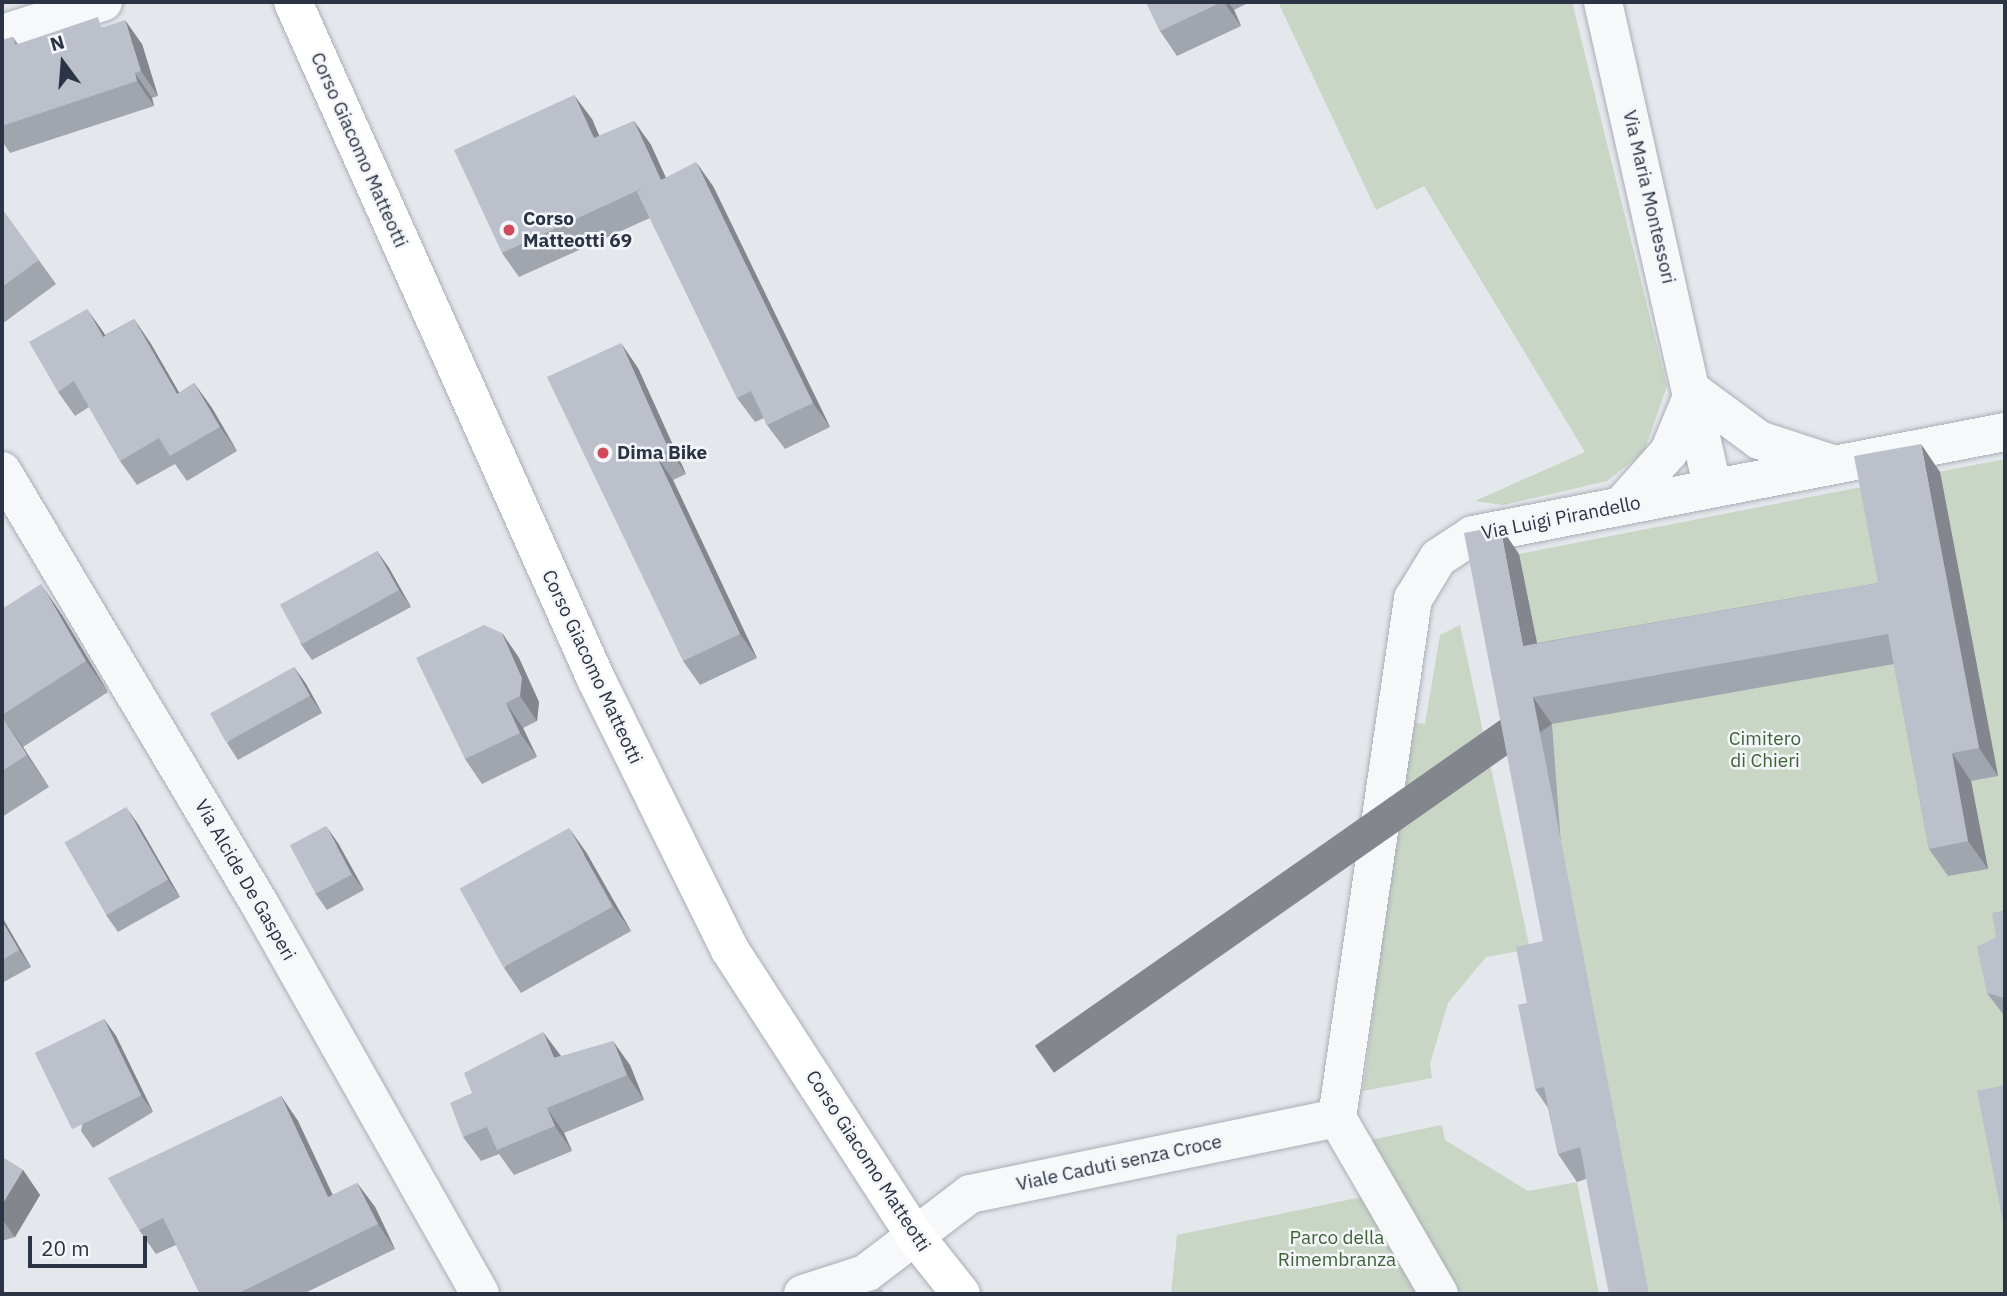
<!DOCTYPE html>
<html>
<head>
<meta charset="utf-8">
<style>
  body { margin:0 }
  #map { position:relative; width:2007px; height:1296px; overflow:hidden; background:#e4e7ec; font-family:"IBM Plex Sans",sans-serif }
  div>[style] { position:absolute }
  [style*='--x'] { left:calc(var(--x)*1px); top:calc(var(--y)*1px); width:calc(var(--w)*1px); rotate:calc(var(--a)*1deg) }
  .green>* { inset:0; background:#c9d6c5 }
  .roads { filter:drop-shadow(0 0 2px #a9aeb7) drop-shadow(0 0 2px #a9aeb7) }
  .minor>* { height:38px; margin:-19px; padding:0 19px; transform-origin:19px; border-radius:19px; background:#f7f8fa }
  .major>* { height:38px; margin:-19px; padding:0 19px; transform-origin:19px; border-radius:19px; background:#fff }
  .wall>* { inset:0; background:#a1a5ae }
  .shaded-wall>* { inset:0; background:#83868d; transform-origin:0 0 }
  .building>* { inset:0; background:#bbc0ca; transform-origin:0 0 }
  .dots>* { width:19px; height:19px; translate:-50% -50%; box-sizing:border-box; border:4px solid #f4f6f9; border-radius:50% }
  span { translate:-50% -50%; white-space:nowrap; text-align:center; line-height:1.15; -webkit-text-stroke:5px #f4f6f9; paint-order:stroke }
  .street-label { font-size:19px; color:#2b3445 }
  .poi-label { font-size:19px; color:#2b3445; font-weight:700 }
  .left { translate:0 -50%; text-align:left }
  .park-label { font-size:19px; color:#3f6138 }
  .frame { position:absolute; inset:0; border:4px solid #2b3445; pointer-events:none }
  .north { position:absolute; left:28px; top:28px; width:70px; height:70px; -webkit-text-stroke:5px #f4f6f9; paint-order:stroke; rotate:344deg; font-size:19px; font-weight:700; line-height:28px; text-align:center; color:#2b3445 }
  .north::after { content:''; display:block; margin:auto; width:24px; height:32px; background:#2b3445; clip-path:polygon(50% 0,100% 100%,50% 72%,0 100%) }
  .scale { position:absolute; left:28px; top:1236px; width:119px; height:32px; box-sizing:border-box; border:4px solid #2b3445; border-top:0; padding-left:9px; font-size:21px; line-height:24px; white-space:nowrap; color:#2b3445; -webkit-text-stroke:5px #f4f6f9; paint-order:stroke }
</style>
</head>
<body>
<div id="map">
  <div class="green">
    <i style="clip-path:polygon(1278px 2px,1572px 2px,1667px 386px,1644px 452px,1607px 481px,1503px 505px,1475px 501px,1585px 452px,1424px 186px,1376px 210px)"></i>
    <i style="clip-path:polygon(2005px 459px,2005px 1294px,1623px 1294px,1483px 561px)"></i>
    <i style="clip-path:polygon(1460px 625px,1530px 949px,1486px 957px,1448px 1003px,1430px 1064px,1432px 1078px,1363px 1091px,1410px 722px,1425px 724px,1440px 635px)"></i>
    <i style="clip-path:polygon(1442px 1125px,1445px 1140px,1528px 1191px,1577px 1182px,1599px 1294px,1461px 1294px,1370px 1140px)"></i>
    <i style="clip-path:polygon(1362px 1197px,1417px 1294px,1171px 1294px,1177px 1235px)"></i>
  </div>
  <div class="roads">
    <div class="minor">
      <i style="--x:1603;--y:2;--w:496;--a:77.3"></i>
      <i style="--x:2;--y:34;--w:106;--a:-17.6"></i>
      <i style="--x:2;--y:471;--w:503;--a:59.25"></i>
      <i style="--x:259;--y:903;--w:449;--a:60.5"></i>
      <i style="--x:1621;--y:506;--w:72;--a:-48.4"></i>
      <i style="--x:1669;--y:452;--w:65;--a:-67.4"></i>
      <i style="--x:1694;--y:392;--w:81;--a:36.4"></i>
      <i style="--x:1759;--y:440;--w:74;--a:18.2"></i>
      <i style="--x:1337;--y:1118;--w:525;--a:-81.67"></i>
      <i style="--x:1413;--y:599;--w:48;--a:-58.6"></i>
      <i style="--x:1438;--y:558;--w:42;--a:-33.3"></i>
      <i style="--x:1473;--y:535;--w:542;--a:-10.96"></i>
      <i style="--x:1337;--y:1118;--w:203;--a:59.9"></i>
      <i style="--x:803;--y:1294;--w:65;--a:-17.9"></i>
      <i style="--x:865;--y:1274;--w:132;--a:-37.3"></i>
      <i style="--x:970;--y:1194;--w:375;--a:-11.7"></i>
    </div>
    <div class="major">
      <i style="--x:293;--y:2;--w:742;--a:65.89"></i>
      <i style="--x:596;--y:679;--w:302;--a:63.7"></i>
      <i style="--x:730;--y:950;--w:341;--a:57.1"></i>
      <i style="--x:915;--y:1236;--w:74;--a:51.6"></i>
    </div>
  </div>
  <div class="wall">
    <i style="clip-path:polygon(1146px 2px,1245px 2px,1246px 4px,1234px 10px,1241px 26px,1177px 56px,1160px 31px)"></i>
    <i style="clip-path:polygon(104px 27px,142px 44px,158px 96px,152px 98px,154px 106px,10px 153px,2px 141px,2px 40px,13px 37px,18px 44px)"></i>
    <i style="clip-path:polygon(592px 119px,599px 136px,634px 121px,651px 145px,665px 177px,713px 186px,830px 427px,785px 449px,767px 425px,764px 418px,755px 422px,737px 398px,650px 218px,519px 277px,502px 253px)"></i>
    <i style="clip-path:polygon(2px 209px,56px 284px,2px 324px)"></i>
    <i style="clip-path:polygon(134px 319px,151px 344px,179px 393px,194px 383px,212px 408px,237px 451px,187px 481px,175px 464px,137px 485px,120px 461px,89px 407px,75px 416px,58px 392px,105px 335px)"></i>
    <i style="clip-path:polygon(638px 368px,686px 474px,673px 480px,757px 658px,700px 685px,683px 661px)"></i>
    <i style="clip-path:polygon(1940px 472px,1998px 776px,1971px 781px,1988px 869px,1948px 876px,1929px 849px,1894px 664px,1552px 724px,1586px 1179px,1577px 1182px,1558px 1154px,1548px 1108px,1535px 1089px,1527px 1003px,1543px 941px,1519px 554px,1537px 643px,1878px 583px)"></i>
    <i style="clip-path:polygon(377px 551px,389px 568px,411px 607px,312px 660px,300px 643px)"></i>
    <i style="clip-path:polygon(2px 609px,62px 615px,108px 692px,23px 747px,49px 787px,2px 817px)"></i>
    <i style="clip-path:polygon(502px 633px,519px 658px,539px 702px,537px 721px,523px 728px,537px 757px,482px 784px,465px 759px)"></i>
    <i style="clip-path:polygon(294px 667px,306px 684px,322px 713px,238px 760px,227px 743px)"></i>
    <i style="clip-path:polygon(138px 824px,180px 897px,118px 932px,106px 915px)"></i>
    <i style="clip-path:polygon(338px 843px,364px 890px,327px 910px,315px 893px)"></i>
    <i style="clip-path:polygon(586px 852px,631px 931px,521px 993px,504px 968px)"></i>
    <i style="clip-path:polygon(2005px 910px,2005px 1017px,1987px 993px,1996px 937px)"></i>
    <i style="clip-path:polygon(2px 917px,31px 967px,2px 983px)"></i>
    <i style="clip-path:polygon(104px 1019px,116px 1036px,153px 1112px,93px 1148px,81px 1131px)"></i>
    <i style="clip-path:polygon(560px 1056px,630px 1065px,644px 1100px,564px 1133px,572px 1151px,514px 1175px,499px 1154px,481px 1161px,463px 1137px)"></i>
    <i style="clip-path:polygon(281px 1096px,298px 1121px,333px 1195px,357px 1183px,375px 1207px,395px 1249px,303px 1294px,200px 1294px,176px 1245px,156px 1254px,139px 1230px)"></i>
    <i style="clip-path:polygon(2px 1157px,23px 1170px,40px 1195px,15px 1237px,2px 1241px)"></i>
  </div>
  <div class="shaded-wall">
    <i style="clip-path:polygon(1224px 2px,1228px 2px,1234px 10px,1241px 26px)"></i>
    <i style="clip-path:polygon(125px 20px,142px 44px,158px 96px,141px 71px)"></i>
    <i style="clip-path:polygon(135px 73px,152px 98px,154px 106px,137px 81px)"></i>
    <i style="clip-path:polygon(574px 95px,592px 119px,611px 163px,594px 138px)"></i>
    <i style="clip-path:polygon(634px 121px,651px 145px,678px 204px,661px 180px)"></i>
    <i style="clip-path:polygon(696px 162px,713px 186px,830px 427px,813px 403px)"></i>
    <i style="clip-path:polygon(87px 309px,104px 333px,120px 361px,103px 337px)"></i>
    <i style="clip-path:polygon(134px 319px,151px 344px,194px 418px,177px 394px)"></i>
    <i style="clip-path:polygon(621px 343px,638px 368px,686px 474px,669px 450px)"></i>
    <i style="clip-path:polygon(194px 383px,212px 408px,237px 451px,220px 427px)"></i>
    <i style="clip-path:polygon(1921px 444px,1940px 472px,1998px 776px,1979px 748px)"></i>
    <i style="clip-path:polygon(656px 455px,673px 480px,757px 658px,740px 634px)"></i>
    <i style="clip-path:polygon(1500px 526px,1519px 554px,1543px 673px,1523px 646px)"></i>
    <i style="clip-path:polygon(377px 551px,389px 568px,411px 607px,399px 590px)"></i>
    <i style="clip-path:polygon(41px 584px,62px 615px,108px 692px,86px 661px)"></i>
    <i style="clip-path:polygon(502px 633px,519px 658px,539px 702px,537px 721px,520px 696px)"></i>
    <i style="clip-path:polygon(294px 667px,306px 684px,322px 713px,310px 696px)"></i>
    <i style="left:1533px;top:697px;width:33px;height:608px;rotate:55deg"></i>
    <i style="clip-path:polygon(506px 703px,523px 728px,537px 757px,520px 733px)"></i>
    <i style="clip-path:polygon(2px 716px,23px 747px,49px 787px,27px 755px)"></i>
    <i style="clip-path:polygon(1952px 753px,1971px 781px,1988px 869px,1968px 841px)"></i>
    <i style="clip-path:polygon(126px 807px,138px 824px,180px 897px,168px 880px)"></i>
    <i style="clip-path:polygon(326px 826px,338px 843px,364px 890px,352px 874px)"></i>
    <i style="clip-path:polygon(569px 828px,586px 852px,631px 931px,613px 906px)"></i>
    <i style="clip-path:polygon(2px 917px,31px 967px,19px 950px,2px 921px)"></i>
    <i style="clip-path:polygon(104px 1019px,116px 1036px,153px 1112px,141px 1095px)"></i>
    <i style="clip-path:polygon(543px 1032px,561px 1056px,554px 1058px)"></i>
    <i style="clip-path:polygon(613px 1041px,630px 1065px,644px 1100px,627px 1075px)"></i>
    <i style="clip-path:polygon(281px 1096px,298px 1121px,345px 1222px,328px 1197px)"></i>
    <i style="clip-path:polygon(547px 1108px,564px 1133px,572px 1151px,555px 1126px)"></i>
    <i style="clip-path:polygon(23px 1170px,40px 1195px,15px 1237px,2px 1219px,2px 1205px)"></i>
    <i style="clip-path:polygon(357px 1183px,375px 1207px,395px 1249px,378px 1224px)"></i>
  </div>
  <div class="building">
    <i style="clip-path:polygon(1146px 2px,1222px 2px,1160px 31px)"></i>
    <i style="clip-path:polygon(98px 17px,101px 28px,125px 20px,141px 71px,135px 73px,137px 81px,2px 126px,2px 40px,13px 37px,15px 45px)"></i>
    <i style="clip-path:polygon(574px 95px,594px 138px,634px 121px,661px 180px,696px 162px,813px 403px,767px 425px,751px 391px,737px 398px,637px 192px,643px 188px,502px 253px,454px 150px)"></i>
    <i style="clip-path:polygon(2px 209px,39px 260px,2px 287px)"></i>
    <i style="clip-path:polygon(87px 309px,103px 337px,134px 319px,177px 394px,194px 383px,220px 427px,170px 456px,159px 438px,120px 461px,74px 381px,58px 392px,29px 342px)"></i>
    <i style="clip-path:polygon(621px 343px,669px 450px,656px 455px,740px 634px,683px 661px,547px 377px)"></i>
    <i style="clip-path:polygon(1921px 444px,1979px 748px,1952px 753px,1968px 841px,1929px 849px,1888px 634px,1533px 697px,1649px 1294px,1609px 1294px,1580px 1147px,1558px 1154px,1544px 1087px,1535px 1089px,1518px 1005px,1527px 1003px,1516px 947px,1543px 941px,1464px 533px,1500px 526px,1523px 646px,1878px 583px,1854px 456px)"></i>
    <i style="left:377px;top:551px;width:45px;height:111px;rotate:61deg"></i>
    <i style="clip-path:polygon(41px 584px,86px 661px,2px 715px,2px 609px)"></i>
    <i style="clip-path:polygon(484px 625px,502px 633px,522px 678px,520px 696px,506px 703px,520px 733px,465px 759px,416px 658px)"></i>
    <i style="left:294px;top:667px;width:33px;height:96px;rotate:61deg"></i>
    <i style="clip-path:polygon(2px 717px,27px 755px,2px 771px)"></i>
    <i style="left:126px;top:807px;width:84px;height:71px;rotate:60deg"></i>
    <i style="left:326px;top:826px;width:55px;height:41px;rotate:62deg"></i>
    <i style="left:569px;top:828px;width:90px;height:125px;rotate:61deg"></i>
    <i style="clip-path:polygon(2005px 910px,2005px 1000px,2005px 998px,1987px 993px,1977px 947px,1996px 937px,1992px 913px)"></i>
    <i style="clip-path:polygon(2px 921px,19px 950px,2px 960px)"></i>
    <i style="left:104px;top:1019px;width:85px;height:77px;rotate:64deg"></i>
    <i style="clip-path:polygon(543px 1032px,554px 1058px,613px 1041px,627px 1075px,547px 1108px,555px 1126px,497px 1150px,487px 1127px,463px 1137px,450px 1103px,472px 1093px,464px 1073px)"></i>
    <i style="clip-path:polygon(2005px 1085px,2005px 1232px,1977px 1091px)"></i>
    <i style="clip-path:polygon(281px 1096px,328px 1197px,357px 1183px,378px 1224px,237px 1294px,200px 1294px,163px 1218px,139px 1230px,108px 1178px)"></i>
    <i style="clip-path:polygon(2px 1157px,23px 1170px,2px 1205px)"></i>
    <i style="clip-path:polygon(880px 1288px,885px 1294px,859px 1294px)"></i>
  </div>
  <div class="dots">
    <i style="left:509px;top:230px;background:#d1495b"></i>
    <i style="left:603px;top:453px;background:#d1495b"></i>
  </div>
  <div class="street-label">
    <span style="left:359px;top:150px;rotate:66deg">Corso Giacomo Matteotti</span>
    <span style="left:1649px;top:197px;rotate:77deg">Via Maria Montessori</span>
    <span style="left:1561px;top:518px;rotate:-11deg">Via Luigi Pirandello</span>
    <span style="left:592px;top:667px;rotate:65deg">Corso Giacomo Matteotti</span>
    <span style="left:245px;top:880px;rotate:60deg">Via Alcide De Gasperi</span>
    <span style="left:868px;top:1161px;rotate:57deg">Corso Giacomo Matteotti</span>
    <span style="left:1119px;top:1163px;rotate:-12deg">Viale Caduti senza Croce</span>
  </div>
  <div class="poi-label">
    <span class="left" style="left:523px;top:230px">Corso<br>Matteotti 69</span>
    <span class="left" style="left:617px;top:453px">Dima Bike</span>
  </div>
  <div class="park-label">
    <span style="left:1765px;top:750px">Cimitero<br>di Chieri</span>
    <span style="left:1337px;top:1249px">Parco della<br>Rimembranza</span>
  </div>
  <div class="frame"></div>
  <div class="north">N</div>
  <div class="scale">20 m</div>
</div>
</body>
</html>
